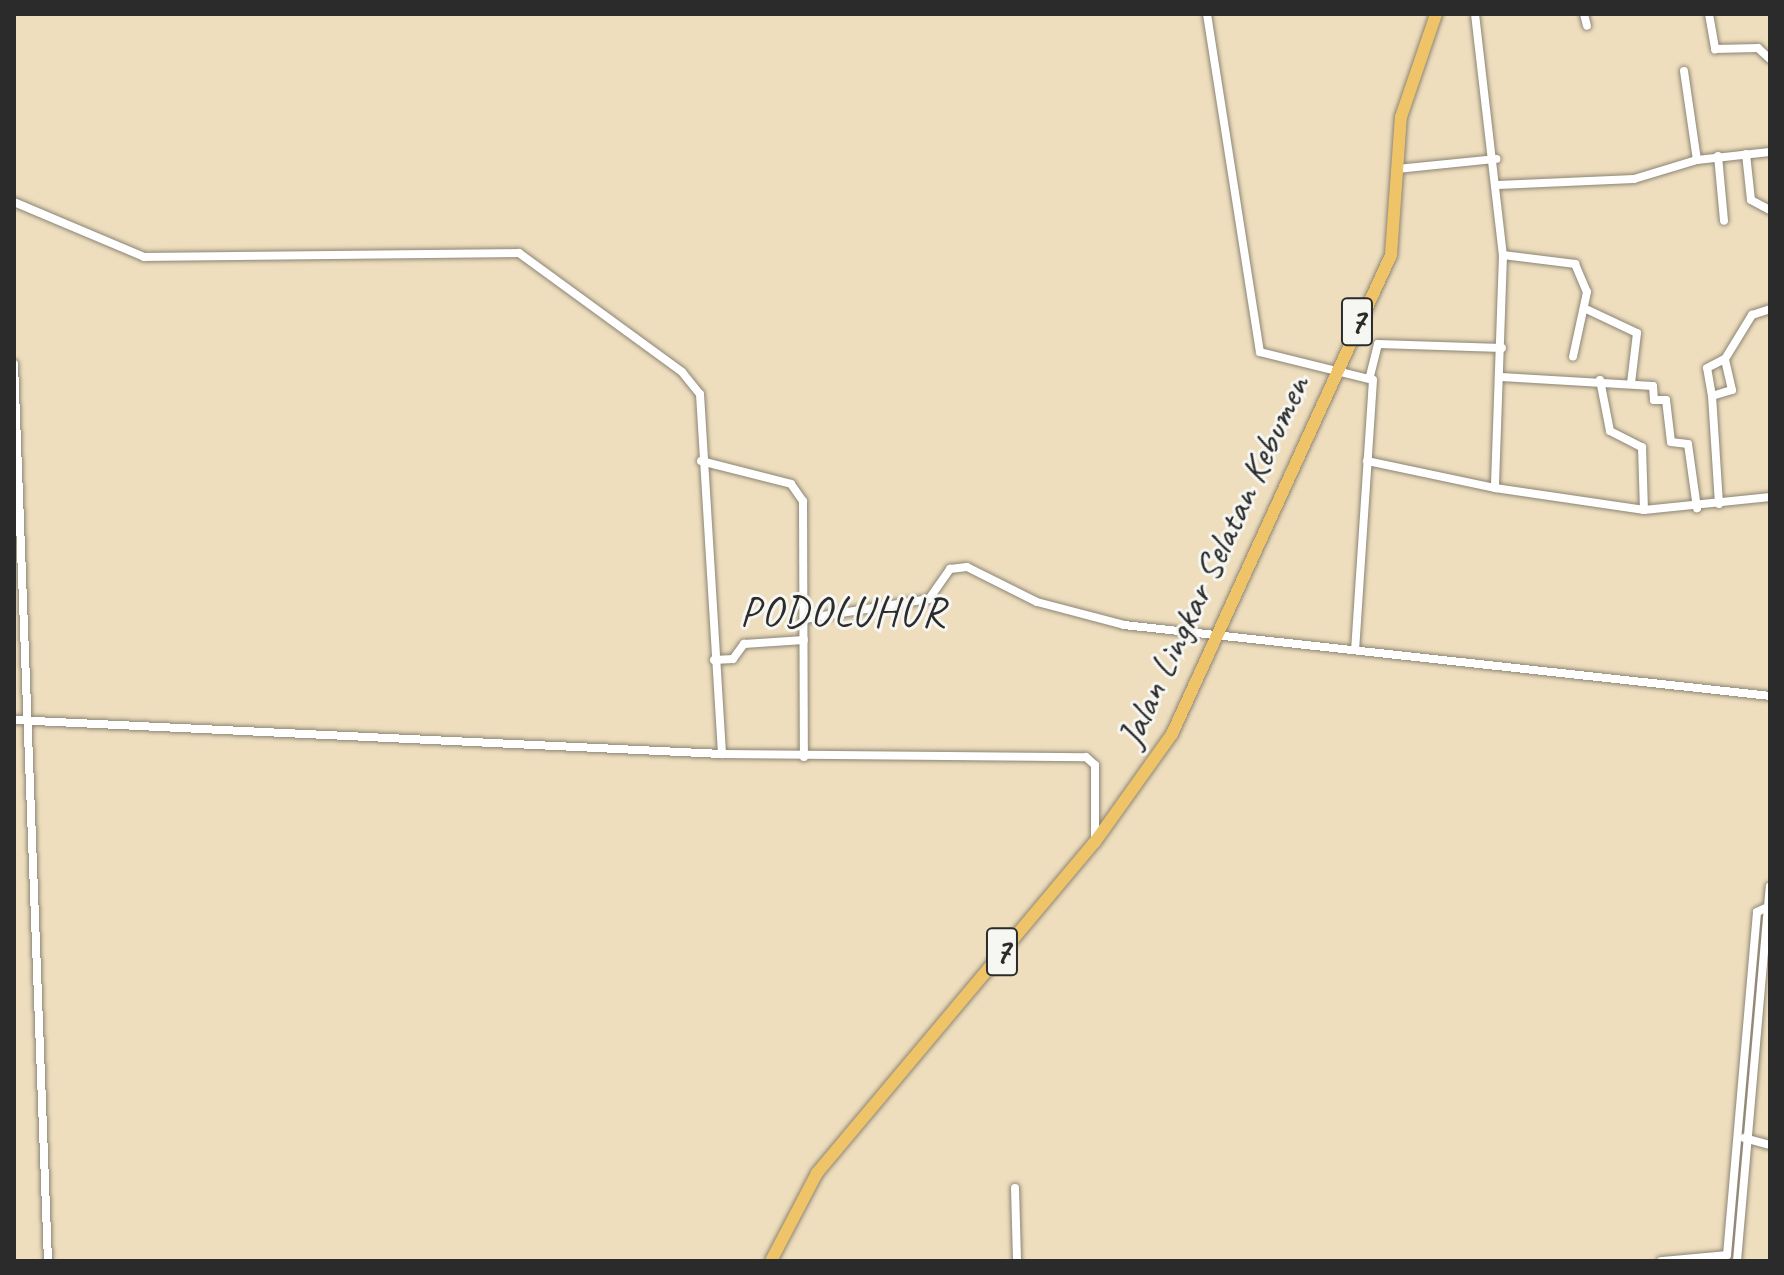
<!DOCTYPE html>
<html>
<head>
<meta charset="utf-8">
<style>
  body { margin:0 }
  #map { position:relative; width:1784px; height:1275px; overflow:hidden; background:#eedebe; font-family:Caveat,sans-serif }
  div>[style] { position:absolute }
  [style*='--x'] { left:calc(var(--x)*1px); top:calc(var(--y)*1px); width:calc(var(--w)*1px); rotate:calc(var(--a)*1deg) }
  .roads { filter:drop-shadow(0 0 2px #8c8474) drop-shadow(0 0 2px #8c8474) }
  .minor>* { height:8px; margin:-4px; padding:0 4px; transform-origin:4px; border-radius:4px; background:#fff }
  .trunk>* { height:12px; margin:-6px; padding:0 6px; transform-origin:6px; border-radius:6px; background:#efc469 }
  span { translate:-50% -50%; white-space:nowrap; text-align:center; line-height:1.15; -webkit-text-stroke:6px #f6f6f2; paint-order:stroke }
  .shield-label span { padding:2px 6px; background:#f6f6f2; border:2px solid; border-radius:6px; -webkit-text-stroke-width:0 }
  .shield-label { font-size:36px; color:#2b2b2b; font-weight:700 }
  .street-label { font-size:38px; color:#2b2b2b }
  .quarter-label { font-size:42px; color:#2b2b2b; letter-spacing:2px }
  .frame { position:absolute; inset:0; border:16px solid #2b2b2b; pointer-events:none }
</style>
</head>
<body>
<div id="map">
  <div class="roads">
    <div class="minor">
      <i style="--x:1207;--y:14;--w:342;--a:81.1"></i>
      <i style="--x:1260;--y:352;--w:116;--a:13.9"></i>
      <i style="--x:1373;--y:380;--w:270;--a:93.8"></i>
      <i style="--x:1475;--y:14;--w:243;--a:83.4"></i>
      <i style="--x:1503;--y:255;--w:233;--a:92"></i>
      <i style="--x:1495;--y:488;--w:151;--a:8.4"></i>
      <i style="--x:1644;--y:510;--w:127;--a:-5.9"></i>
      <i style="--x:1584;--y:14;--w:12;--a:76"></i>
      <i style="--x:1709;--y:14;--w:36;--a:80"></i>
      <i style="--x:1715;--y:49;--w:43;--a:-1.3"></i>
      <i style="--x:1758;--y:48;--w:16;--a:43"></i>
      <i style="--x:1684;--y:71;--w:90;--a:81.7"></i>
      <i style="--x:1746;--y:154;--w:46;--a:83.8"></i>
      <i style="--x:1751;--y:200;--w:21;--a:28"></i>
      <i style="--x:1718;--y:156;--w:65;--a:84.7"></i>
      <i style="--x:1397;--y:169;--w:100;--a:-5.8"></i>
      <i style="--x:1498;--y:185;--w:136;--a:-2.5"></i>
      <i style="--x:1634;--y:179;--w:66;--a:-16.8"></i>
      <i style="--x:1697;--y:160;--w:73;--a:-6.3"></i>
      <i style="--x:14;--y:202;--w:141;--a:22.9"></i>
      <i style="--x:144;--y:257;--w:375;--a:-0.6"></i>
      <i style="--x:519;--y:253;--w:202;--a:36.1"></i>
      <i style="--x:682;--y:372;--w:28;--a:51"></i>
      <i style="--x:700;--y:394;--w:361;--a:86.5"></i>
      <i style="--x:1503;--y:255;--w:73;--a:7.1"></i>
      <i style="--x:1575;--y:264;--w:30;--a:67"></i>
      <i style="--x:1587;--y:292;--w:66;--a:102.2"></i>
      <i style="--x:1586;--y:309;--w:56;--a:25.2"></i>
      <i style="--x:1637;--y:333;--w:50;--a:96.8"></i>
      <i style="--x:14;--y:364;--w:898;--a:87.83"></i>
      <i style="--x:1370;--y:376;--w:33;--a:-76"></i>
      <i style="--x:1378;--y:344;--w:124;--a:1.8"></i>
      <i style="--x:1501;--y:377;--w:152;--a:3.4"></i>
      <i style="--x:1653;--y:386;--w:14;--a:86"></i>
      <i style="--x:1654;--y:400;--w:12;--a:0"></i>
      <i style="--x:1666;--y:400;--w:42;--a:83.2"></i>
      <i style="--x:1671;--y:442;--w:17;--a:7"></i>
      <i style="--x:1688;--y:444;--w:65;--a:82"></i>
      <i style="--x:1600;--y:380;--w:52;--a:78.9"></i>
      <i style="--x:1610;--y:431;--w:36;--a:27"></i>
      <i style="--x:1642;--y:447;--w:63;--a:88.2"></i>
      <i style="--x:1712;--y:396;--w:28;--a:-100"></i>
      <i style="--x:1707;--y:368;--w:20;--a:-27"></i>
      <i style="--x:1725;--y:359;--w:52;--a:-58.5"></i>
      <i style="--x:1752;--y:315;--w:19;--a:-18"></i>
      <i style="--x:701;--y:461;--w:93;--a:14.3"></i>
      <i style="--x:791;--y:484;--w:21;--a:55"></i>
      <i style="--x:803;--y:501;--w:256;--a:89.8"></i>
      <i style="--x:1367;--y:461;--w:131;--a:11.9"></i>
      <i style="--x:1719;--y:504;--w:108;--a:-93.7"></i>
      <i style="--x:1712;--y:396;--w:21;--a:-17"></i>
      <i style="--x:1732;--y:390;--w:32;--a:-103"></i>
      <i style="--x:804;--y:619;--w:127;--a:-9.1"></i>
      <i style="--x:929;--y:599;--w:37;--a:-55"></i>
      <i style="--x:950;--y:569;--w:17;--a:-7"></i>
      <i style="--x:967;--y:567;--w:78;--a:26.6"></i>
      <i style="--x:1037;--y:602;--w:90;--a:14.8"></i>
      <i style="--x:1124;--y:625;--w:650;--a:6.27"></i>
      <i style="--x:714;--y:660;--w:19;--a:-3"></i>
      <i style="--x:733;--y:659;--w:19;--a:-54"></i>
      <i style="--x:744;--y:644;--w:60;--a:-3.8"></i>
      <i style="--x:14;--y:720;--w:709;--a:2.75"></i>
      <i style="--x:722;--y:754;--w:364;--a:0.5"></i>
      <i style="--x:1086;--y:757;--w:12;--a:42"></i>
      <i style="--x:1095;--y:765;--w:76;--a:90"></i>
      <i style="--x:1744;--y:1138;--w:27;--a:15"></i>
      <i style="--x:1015;--y:1188;--w:73;--a:88.4"></i>
      <i style="--x:1661;--y:1261;--w:66;--a:-5.2"></i>
      <i style="--x:1727;--y:1255;--w:344;--a:-85"></i>
      <i style="--x:1757;--y:912;--w:14;--a:-25"></i>
      <i style="--x:1737;--y:1261;--w:376;--a:-85"></i>
    </div>
    <div class="trunk">
      <i style="--x:771;--y:1261;--w:99;--a:-62.4"></i>
      <i style="--x:817;--y:1173;--w:432;--a:-50"></i>
      <i style="--x:1095;--y:842;--w:133;--a:-54.5"></i>
      <i style="--x:1172;--y:734;--w:527;--a:-65.43"></i>
      <i style="--x:1391;--y:255;--w:138;--a:-85.9"></i>
      <i style="--x:1401;--y:117;--w:109;--a:-71.2"></i>
    </div>
  </div>
  <div class="shield-label">
    <span style="left:1357px;top:322px">7</span>
    <span style="left:1002px;top:952px">7</span>
  </div>
  <div class="street-label">
    <span style="left:1213px;top:561px;rotate:-65deg">Jalan Lingkar Selatan Kebumen</span>
  </div>
  <div class="quarter-label">
    <span style="left:843px;top:612px">PODOLUHUR</span>
  </div>
  <div class="frame"></div>
</div>
</body>
</html>
